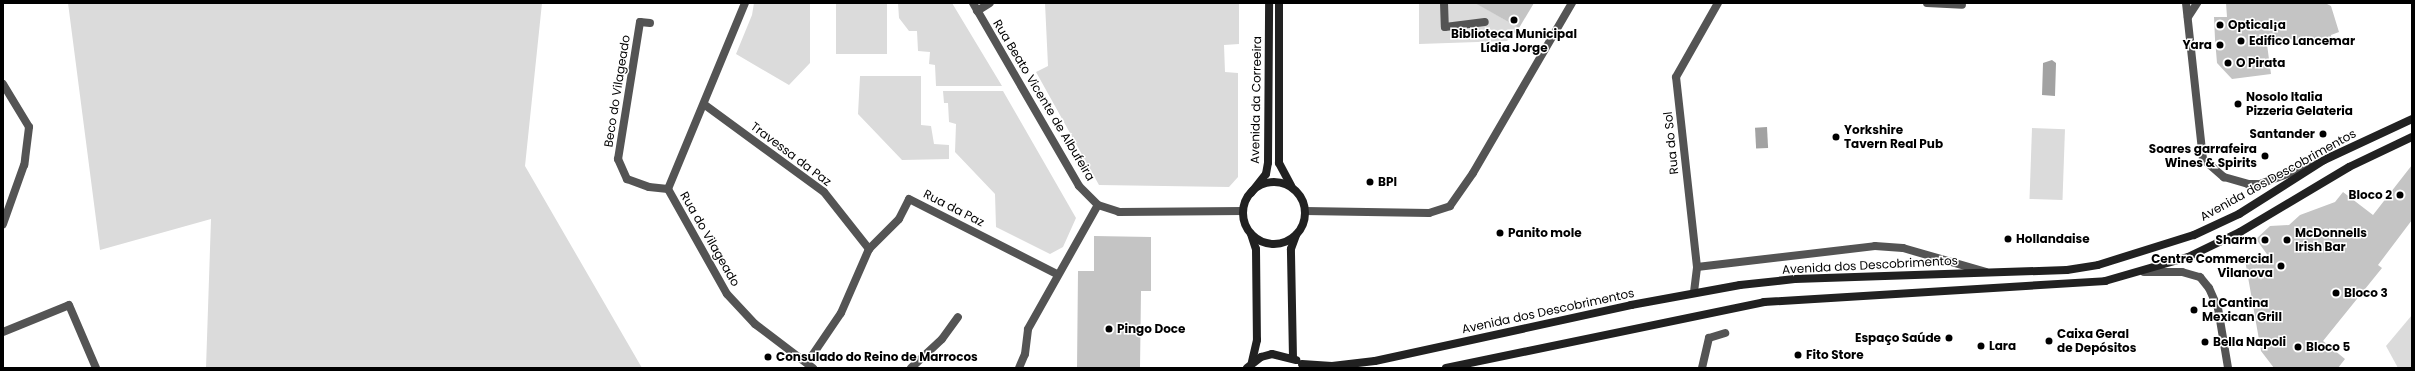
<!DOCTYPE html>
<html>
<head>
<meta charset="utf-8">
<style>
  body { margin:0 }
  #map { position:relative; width:2415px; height:371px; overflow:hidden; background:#fff; font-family:Poppins,sans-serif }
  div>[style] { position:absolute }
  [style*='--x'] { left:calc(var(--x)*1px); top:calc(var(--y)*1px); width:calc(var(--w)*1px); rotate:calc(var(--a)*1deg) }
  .green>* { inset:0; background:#dbdbdb; transform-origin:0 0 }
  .water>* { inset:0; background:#a2a2a2; transform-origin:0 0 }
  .building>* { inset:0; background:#c4c4c4 }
  .street>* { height:8px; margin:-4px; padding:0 4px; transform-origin:4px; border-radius:4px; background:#545454 }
  .secondary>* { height:8px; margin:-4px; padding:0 4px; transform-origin:4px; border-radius:4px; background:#212121 }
  .secondary>.ring { margin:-4px; padding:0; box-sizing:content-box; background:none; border:8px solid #212121; border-radius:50% }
  .dots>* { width:11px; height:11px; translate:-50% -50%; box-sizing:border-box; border:2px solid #fff; border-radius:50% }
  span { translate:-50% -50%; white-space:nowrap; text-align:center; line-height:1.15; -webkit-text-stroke:3px #fff; paint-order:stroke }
  .poi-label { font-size:12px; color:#000; font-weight:700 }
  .left { translate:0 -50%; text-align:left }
  .right { translate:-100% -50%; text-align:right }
  .street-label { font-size:12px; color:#000 }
  .frame { position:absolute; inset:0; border:4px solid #000; pointer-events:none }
</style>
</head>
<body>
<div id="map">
  <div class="green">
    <i style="clip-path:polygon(68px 3px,542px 3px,525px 166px,642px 368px,206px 368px,211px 219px,100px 250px)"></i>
    <i style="clip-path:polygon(754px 3px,810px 3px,810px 63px,789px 85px,736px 54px,752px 15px)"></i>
    <i style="left:836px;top:3px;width:51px;height:51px"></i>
    <i style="clip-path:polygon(898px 3px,952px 3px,1002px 86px,936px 86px,935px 65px,929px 64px,930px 52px,918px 51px,917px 31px,909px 31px,899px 18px)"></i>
    <i style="clip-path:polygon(1045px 3px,1239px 3px,1239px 44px,1224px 45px,1225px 72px,1238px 73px,1238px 177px,1229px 187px,1099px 185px,1036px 72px,1048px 66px)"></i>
    <i style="clip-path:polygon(1419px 3px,1476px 3px,1519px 28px,1507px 41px,1419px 44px)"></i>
    <i style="clip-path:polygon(860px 76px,921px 76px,921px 125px,931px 126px,934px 144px,949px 145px,949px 159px,902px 160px,858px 114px)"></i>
    <i style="clip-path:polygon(943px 91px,1003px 91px,1076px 218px,1063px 247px,1050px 254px,996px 227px,995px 194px,955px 152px,956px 124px,949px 122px,948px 103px,944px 103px)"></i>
    <i style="left:2032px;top:128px;width:33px;height:71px;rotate:2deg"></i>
    <i style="clip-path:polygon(2412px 315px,2412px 368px,2398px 368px,2386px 346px)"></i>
  </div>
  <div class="water">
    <i style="clip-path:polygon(2052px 60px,2056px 63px,2055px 96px,2042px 95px,2043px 63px)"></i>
    <i style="left:1767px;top:127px;width:21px;height:12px;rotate:87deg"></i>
  </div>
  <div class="building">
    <i style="clip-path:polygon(1475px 3px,1534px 3px,1519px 28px)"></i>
    <i style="clip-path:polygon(2226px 3px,2325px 3px,2331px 6px,2339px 32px,2331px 35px,2332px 43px,2266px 37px,2271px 74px,2232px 79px,2217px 63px,2215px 39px,2214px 17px,2227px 17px)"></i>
    <i style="clip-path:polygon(2412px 165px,2412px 220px,2378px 265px,2382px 268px,2323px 341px,2345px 359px,2338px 368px,2274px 368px,2261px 351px,2245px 260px,2269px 257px,2256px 239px,2270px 226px,2289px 225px,2300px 215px,2335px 202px,2343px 192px,2373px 215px)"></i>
    <i style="clip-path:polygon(1094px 236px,1151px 237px,1151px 291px,1141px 291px,1140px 368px,1077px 368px,1078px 271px,1094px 271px)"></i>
  </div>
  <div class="street">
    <i style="--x:745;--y:3;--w:201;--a:112.5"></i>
    <i style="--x:668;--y:189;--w:120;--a:60.7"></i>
    <i style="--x:727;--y:294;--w:41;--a:47"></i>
    <i style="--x:755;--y:324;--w:73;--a:37.2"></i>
    <i style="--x:973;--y:3;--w:211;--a:59.9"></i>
    <i style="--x:1079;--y:186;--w:27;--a:45"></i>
    <i style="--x:1098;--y:205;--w:22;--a:18"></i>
    <i style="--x:1119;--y:212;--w:124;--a:-0.5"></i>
    <i style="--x:1444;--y:3;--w:24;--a:88"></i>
    <i style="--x:1445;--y:27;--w:40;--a:-7.1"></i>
    <i style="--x:1927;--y:3;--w:35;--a:3"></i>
    <i style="--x:2186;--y:3;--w:157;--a:83.8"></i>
    <i style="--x:2203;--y:159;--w:28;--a:41"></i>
    <i style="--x:2224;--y:177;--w:25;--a:16"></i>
    <i style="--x:2248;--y:184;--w:12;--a:0"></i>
    <i style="--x:2260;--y:184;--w:62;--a:-19.9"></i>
    <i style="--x:977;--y:11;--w:15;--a:-32"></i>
    <i style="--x:2188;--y:17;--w:17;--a:-57"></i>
    <i style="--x:650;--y:23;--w:10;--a:-174"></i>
    <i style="--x:640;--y:22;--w:139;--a:99.1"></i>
    <i style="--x:618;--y:159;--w:22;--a:66"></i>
    <i style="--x:627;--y:179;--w:23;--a:20"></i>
    <i style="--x:649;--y:187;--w:19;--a:6"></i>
    <i style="--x:3;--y:84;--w:50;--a:58.8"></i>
    <i style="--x:29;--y:127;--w:38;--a:97"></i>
    <i style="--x:24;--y:165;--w:63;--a:109.6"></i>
    <i style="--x:705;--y:105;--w:147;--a:36.2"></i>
    <i style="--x:824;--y:192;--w:73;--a:51.7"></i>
    <i style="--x:1305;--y:211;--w:124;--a:0.9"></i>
    <i style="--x:1429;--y:213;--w:22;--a:-18"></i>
    <i style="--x:1450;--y:206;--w:40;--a:-55.1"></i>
    <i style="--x:1473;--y:173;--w:197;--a:-59.8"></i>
    <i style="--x:1697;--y:267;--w:179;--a:-6.7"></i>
    <i style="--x:1875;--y:246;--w:28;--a:4"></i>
    <i style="--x:1903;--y:248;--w:86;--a:16.1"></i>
    <i style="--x:2144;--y:272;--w:38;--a:0"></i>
    <i style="--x:2182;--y:272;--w:19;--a:16"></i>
    <i style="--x:2200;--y:277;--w:14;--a:51"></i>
    <i style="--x:2209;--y:288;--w:22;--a:66"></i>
    <i style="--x:2218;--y:308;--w:61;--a:80.5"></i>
    <i style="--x:1694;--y:292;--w:25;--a:-83"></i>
    <i style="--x:1697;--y:267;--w:191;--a:-96.3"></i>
    <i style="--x:1676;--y:77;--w:85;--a:-60.4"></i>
    <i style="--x:3;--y:332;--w:71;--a:-22.2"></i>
    <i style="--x:69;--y:305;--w:69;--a:66.8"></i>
    <i style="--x:807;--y:363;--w:60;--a:-55.8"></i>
    <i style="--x:841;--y:313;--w:70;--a:-66.4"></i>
    <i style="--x:869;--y:249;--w:42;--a:-45"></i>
    <i style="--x:899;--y:219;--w:22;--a:-63"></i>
    <i style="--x:909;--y:199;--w:166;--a:26.9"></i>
    <i style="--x:911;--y:368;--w:42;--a:-43.1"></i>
    <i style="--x:942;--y:339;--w:27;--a:-54"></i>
    <i style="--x:1019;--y:368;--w:15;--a:-67"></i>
    <i style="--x:1025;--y:354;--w:25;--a:-83"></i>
    <i style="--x:1028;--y:329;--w:142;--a:-60.6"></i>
    <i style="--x:1702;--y:368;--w:31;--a:-77"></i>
    <i style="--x:1709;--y:338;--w:17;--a:-17"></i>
  </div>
  <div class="secondary">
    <i style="--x:1279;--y:3;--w:160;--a:90"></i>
    <i style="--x:1279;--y:163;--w:26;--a:62"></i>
    <i class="ring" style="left:1243px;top:182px;width:54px;height:54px"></i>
    <i style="--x:1251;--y:193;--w:24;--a:-52"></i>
    <i style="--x:1266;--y:174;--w:11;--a:-80"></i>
    <i style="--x:1268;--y:163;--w:160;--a:-89.6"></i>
    <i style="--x:1251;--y:234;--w:16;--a:72"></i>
    <i style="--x:1256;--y:249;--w:91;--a:89.4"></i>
    <i style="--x:1257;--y:340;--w:23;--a:103"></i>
    <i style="--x:1293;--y:358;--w:109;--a:-91.1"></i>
    <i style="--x:1291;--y:249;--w:15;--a:-70"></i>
    <i style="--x:1302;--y:364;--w:30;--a:4"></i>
    <i style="--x:1332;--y:366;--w:43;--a:-6.6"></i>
    <i style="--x:1375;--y:361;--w:262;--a:-12.3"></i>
    <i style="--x:1631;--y:305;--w:111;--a:-10.4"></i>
    <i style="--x:1740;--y:285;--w:55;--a:-6.2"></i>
    <i style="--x:1795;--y:279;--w:272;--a:-1.9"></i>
    <i style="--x:2067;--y:270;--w:31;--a:-9"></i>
    <i style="--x:2098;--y:265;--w:101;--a:-17.4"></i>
    <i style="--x:2194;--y:235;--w:50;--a:-25"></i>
    <i style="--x:2239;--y:214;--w:101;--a:-32.4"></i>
    <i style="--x:2324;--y:160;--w:97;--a:-25"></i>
    <i style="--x:1247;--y:368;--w:18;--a:-38"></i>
    <i style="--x:1261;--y:357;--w:11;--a:-15"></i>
    <i style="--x:1272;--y:354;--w:25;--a:14"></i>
    <i style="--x:1446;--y:368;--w:325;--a:-11.7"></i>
    <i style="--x:1764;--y:302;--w:342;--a:-3.5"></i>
    <i style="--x:2105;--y:281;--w:86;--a:-16.1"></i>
    <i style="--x:2188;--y:257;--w:58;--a:-25.7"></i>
    <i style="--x:2240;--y:232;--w:127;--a:-30.8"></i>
    <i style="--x:2349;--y:167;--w:70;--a:-25.5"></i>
  </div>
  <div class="dots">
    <i style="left:1514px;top:20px;background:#000"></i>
    <i style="left:2220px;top:25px;background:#000"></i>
    <i style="left:2241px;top:41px;background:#000"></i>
    <i style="left:2220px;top:45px;background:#000"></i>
    <i style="left:2228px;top:63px;background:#000"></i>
    <i style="left:2238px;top:104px;background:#000"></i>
    <i style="left:2323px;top:134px;background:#000"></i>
    <i style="left:1836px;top:137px;background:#000"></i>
    <i style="left:2265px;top:156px;background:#000"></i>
    <i style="left:1370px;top:182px;background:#000"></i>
    <i style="left:2400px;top:195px;background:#000"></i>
    <i style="left:1500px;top:233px;background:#000"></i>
    <i style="left:2008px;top:239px;background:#000"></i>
    <i style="left:2265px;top:240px;background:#000"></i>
    <i style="left:2287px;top:240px;background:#000"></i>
    <i style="left:2281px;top:266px;background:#000"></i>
    <i style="left:2336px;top:293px;background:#000"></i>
    <i style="left:2194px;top:310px;background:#000"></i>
    <i style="left:1109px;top:329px;background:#000"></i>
    <i style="left:1949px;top:338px;background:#000"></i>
    <i style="left:2049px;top:341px;background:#000"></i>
    <i style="left:2205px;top:342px;background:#000"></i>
    <i style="left:1981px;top:346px;background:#000"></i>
    <i style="left:2298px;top:347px;background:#000"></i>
    <i style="left:1798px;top:355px;background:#000"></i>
    <i style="left:768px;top:357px;background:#000"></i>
  </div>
  <div class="poi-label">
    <span class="left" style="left:2228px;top:25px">Optical¡a</span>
    <span style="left:1514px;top:41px">Biblioteca Municipal<br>Lídia Jorge</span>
    <span class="left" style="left:2249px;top:41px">Edifico Lancemar</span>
    <span class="right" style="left:2212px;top:45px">Yara</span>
    <span class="left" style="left:2236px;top:63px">O Pirata</span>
    <span class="left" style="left:2246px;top:104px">Nosolo Italia<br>Pizzeria Gelateria</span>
    <span class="left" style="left:1844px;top:137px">Yorkshire<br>Tavern Real Pub</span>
    <span class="right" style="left:2315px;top:134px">Santander</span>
    <span class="right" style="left:2257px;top:156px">Soares garrafeira<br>Wines &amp; Spirits</span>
    <span class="left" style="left:1378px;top:182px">BPI</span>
    <span class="right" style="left:2392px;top:195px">Bloco 2</span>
    <span class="left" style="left:1508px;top:233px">Panito mole</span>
    <span class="left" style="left:2295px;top:240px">McDonnells<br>Irish Bar</span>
    <span class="left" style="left:2016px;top:239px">Hollandaise</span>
    <span class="right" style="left:2257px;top:240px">Sharm</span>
    <span class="right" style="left:2273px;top:266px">Centre Commercial<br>Vilanova</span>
    <span class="left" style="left:2344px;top:293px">Bloco 3</span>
    <span class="left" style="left:2202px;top:310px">La Cantina<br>Mexican Grill</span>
    <span class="left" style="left:1117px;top:329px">Pingo Doce</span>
    <span class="left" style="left:2057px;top:341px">Caixa Geral<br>de Depósitos</span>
    <span class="right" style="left:1941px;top:338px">Espaço Saúde</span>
    <span class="left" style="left:2213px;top:342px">Bella Napoli</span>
    <span class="left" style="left:1989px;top:346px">Lara</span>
    <span class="left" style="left:2306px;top:347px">Bloco 5</span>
    <span class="left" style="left:1806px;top:355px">Fito Store</span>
    <span class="left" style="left:776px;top:357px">Consulado do Reino de Marrocos</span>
  </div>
  <div class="street-label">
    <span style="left:617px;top:91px;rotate:-81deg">Beco do Vilageado</span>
    <span style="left:1044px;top:100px;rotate:59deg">Rua Beato Vicente de Albufeira</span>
    <span style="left:1256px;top:100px;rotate:-89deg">Avenida da Correeira</span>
    <span style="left:1671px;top:143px;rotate:-96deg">Rua do Sol</span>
    <span style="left:791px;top:154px;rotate:37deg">Travessa da Paz</span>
    <span style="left:2278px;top:175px;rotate:-29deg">Avenida dos Descobrimentos</span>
    <span style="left:954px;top:208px;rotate:27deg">Rua da Paz</span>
    <span style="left:710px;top:239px;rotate:60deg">Rua do Vilageado</span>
    <span style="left:1870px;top:265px;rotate:-3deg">Avenida dos Descobrimentos</span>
    <span style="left:1548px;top:311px;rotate:-12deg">Avenida dos Descobrimentos</span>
  </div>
  <div class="frame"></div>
</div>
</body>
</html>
